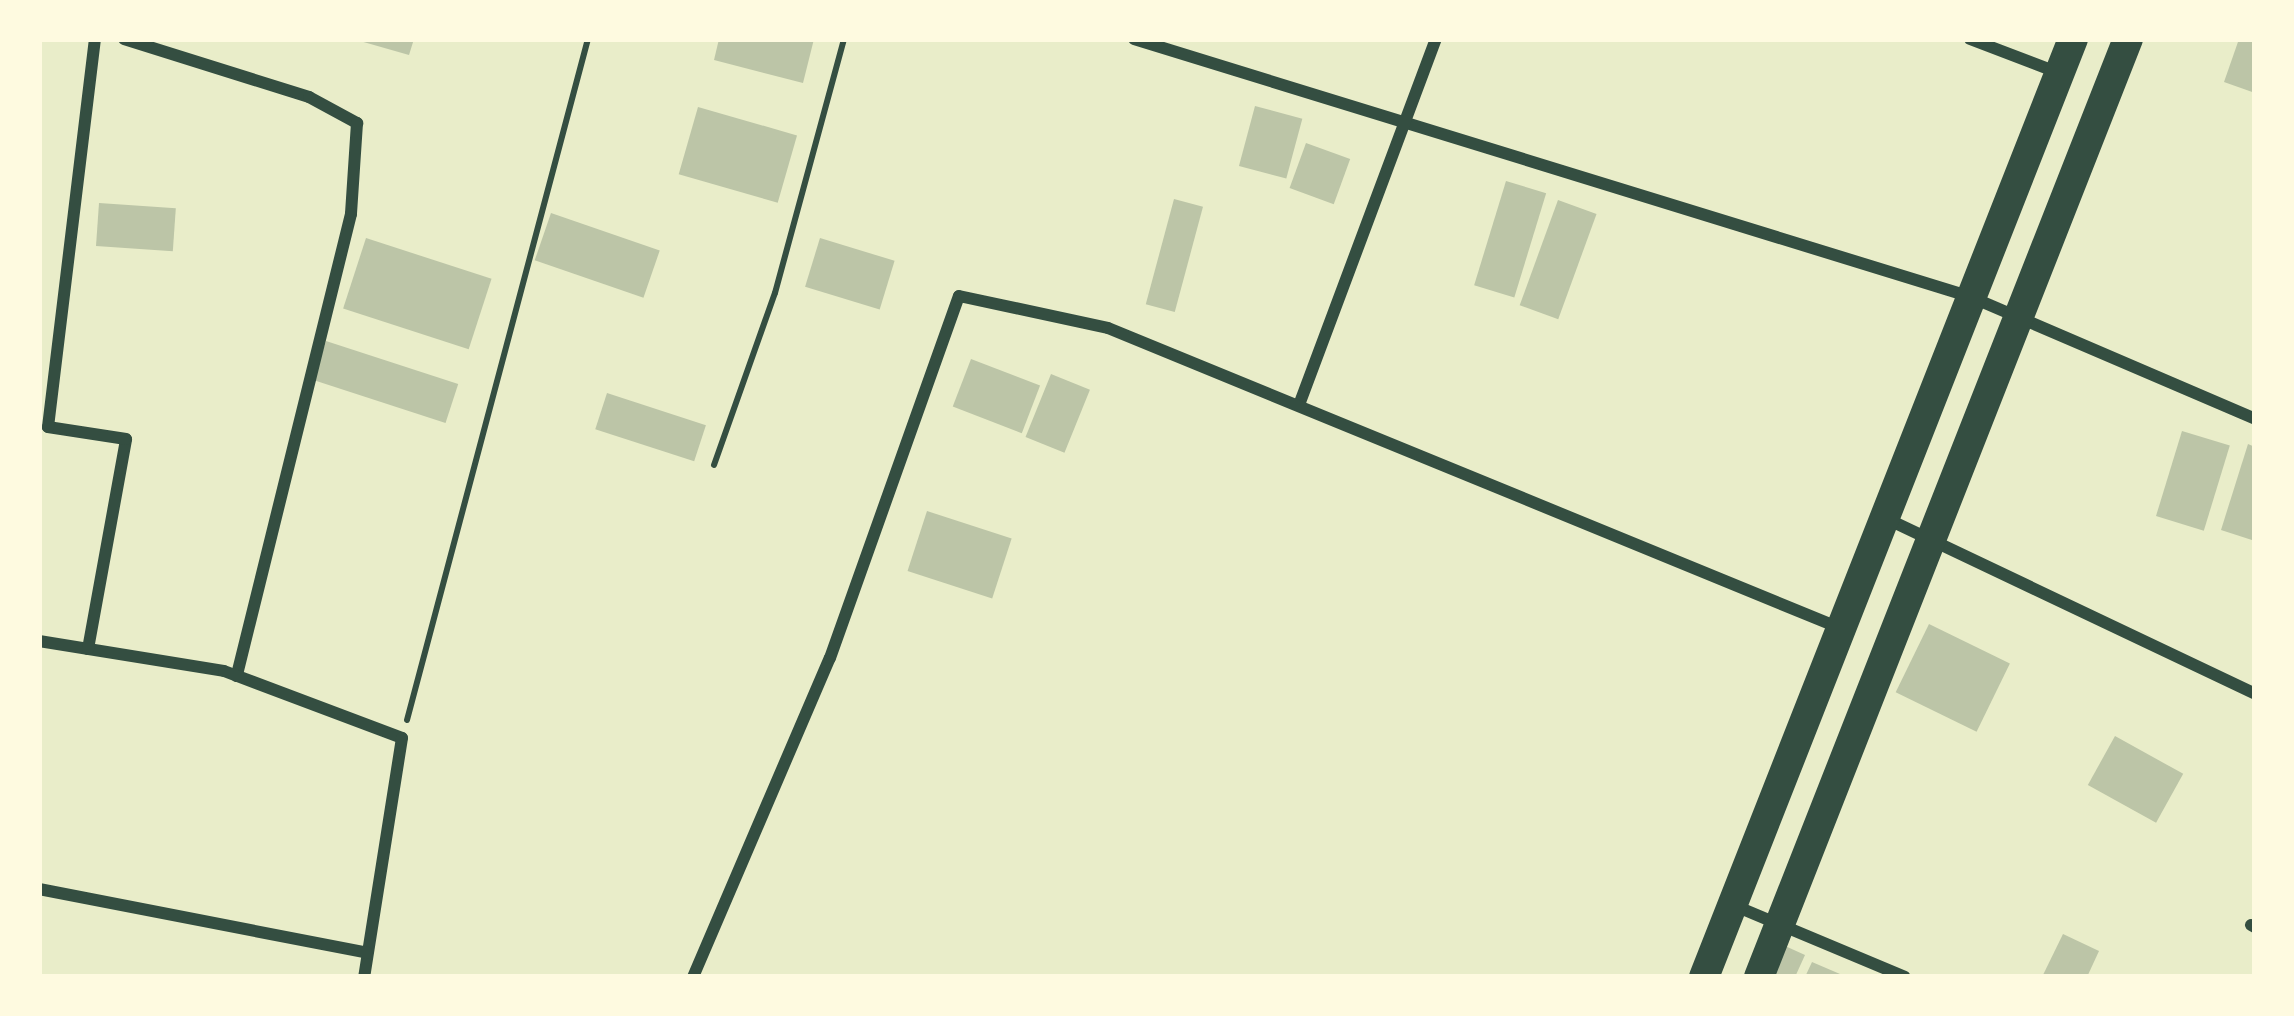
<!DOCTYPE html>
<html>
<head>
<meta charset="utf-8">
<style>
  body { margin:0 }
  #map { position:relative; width:2294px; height:1016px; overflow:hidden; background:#e9edc9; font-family:Lora,serif }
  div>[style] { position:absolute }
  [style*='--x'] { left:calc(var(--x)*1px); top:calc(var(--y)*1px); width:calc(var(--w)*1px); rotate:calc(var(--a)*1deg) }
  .building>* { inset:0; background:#bcc5a7; transform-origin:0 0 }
  .path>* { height:6px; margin:-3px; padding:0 3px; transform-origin:3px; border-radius:3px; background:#344e41 }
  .minor>* { height:12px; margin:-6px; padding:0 6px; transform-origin:6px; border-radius:6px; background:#344e41 }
  .primary>* { height:30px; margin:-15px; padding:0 15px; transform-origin:15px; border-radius:15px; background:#344e41 }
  span { translate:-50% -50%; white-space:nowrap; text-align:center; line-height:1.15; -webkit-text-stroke:9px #fefae0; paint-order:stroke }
  .frame { position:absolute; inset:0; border:42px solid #fefae0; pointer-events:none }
</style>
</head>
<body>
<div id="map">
  <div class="building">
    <i style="clip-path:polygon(353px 39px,414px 39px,409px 55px)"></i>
    <i style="clip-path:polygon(719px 39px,814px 39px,803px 83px,714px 60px)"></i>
    <i style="clip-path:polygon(2239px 39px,2255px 39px,2255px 93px,2224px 82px)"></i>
    <i style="left:1255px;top:106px;width:49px;height:62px;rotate:15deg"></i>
    <i style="left:698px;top:107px;width:103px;height:70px;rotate:16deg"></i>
    <i style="left:1306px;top:143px;width:47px;height:48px;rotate:20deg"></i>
    <i style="left:1506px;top:181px;width:42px;height:109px;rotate:17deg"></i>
    <i style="left:1174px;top:199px;width:30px;height:109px;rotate:15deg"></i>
    <i style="left:1558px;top:200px;width:41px;height:112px;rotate:20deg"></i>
    <i style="left:99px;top:203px;width:77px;height:43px;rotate:4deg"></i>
    <i style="left:551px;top:213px;width:115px;height:50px;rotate:19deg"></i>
    <i style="left:366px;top:238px;width:132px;height:74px;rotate:18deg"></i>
    <i style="left:820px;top:238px;width:78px;height:51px;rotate:17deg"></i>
    <i style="left:326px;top:341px;width:139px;height:41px;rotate:18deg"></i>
    <i style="left:971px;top:359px;width:74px;height:51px;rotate:21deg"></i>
    <i style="left:1051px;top:374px;width:42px;height:68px;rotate:22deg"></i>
    <i style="left:607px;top:393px;width:104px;height:38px;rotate:18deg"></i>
    <i style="left:2182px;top:431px;width:50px;height:89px;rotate:17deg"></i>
    <i style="clip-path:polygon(2248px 444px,2255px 447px,2255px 541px,2221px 530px)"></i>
    <i style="left:927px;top:511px;width:89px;height:63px;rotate:18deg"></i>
    <i style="left:1929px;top:624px;width:90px;height:76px;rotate:26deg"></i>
    <i style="left:2115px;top:736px;width:78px;height:56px;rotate:29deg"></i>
    <i style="clip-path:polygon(2063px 934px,2099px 951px,2087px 977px,2042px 977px)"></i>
    <i style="clip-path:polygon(1765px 937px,1805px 955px,1795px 977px,1746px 977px)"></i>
    <i style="clip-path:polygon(1812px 962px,1847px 977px,1805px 977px)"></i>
  </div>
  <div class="path">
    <i style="--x:714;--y:465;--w:182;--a:-70.5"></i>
    <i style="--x:775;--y:293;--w:263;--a:-74.8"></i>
    <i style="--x:407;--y:720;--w:705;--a:-75.12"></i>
  </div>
  <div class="minor">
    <i style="--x:124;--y:39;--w:194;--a:17.4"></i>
    <i style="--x:309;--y:97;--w:55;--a:28.4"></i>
    <i style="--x:357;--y:123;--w:91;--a:93.8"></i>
    <i style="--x:351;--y:214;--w:476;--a:103.9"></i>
    <i style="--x:1134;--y:39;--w:876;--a:17.13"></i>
    <i style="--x:1971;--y:297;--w:309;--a:23.2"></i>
    <i style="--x:1970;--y:39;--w:95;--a:20.9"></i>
    <i style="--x:1299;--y:405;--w:391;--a:-69.5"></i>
    <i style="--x:1885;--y:518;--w:410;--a:25.4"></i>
    <i style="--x:39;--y:641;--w:187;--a:9.2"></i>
    <i style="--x:224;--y:671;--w:190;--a:20.6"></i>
    <i style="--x:402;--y:738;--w:242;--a:99"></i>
    <i style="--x:88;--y:649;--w:213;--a:-79.7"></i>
    <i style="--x:126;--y:439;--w:79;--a:-171.3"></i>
    <i style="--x:48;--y:427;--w:391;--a:-83.1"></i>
    <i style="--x:39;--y:889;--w:334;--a:11"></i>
    <i style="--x:1733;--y:905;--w:186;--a:22.7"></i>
    <i style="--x:2251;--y:925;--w:4;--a:27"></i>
    <i style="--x:693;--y:977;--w:347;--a:-66.8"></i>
    <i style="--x:830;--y:658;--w:384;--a:-70.4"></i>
    <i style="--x:959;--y:296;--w:152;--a:12.1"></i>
    <i style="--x:1108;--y:328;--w:791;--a:22.29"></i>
  </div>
  <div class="primary">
    <i style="--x:1704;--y:977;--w:1008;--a:-68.53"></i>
    <i style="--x:1759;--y:977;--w:1008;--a:-68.53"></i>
  </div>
  <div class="frame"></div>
</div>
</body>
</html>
